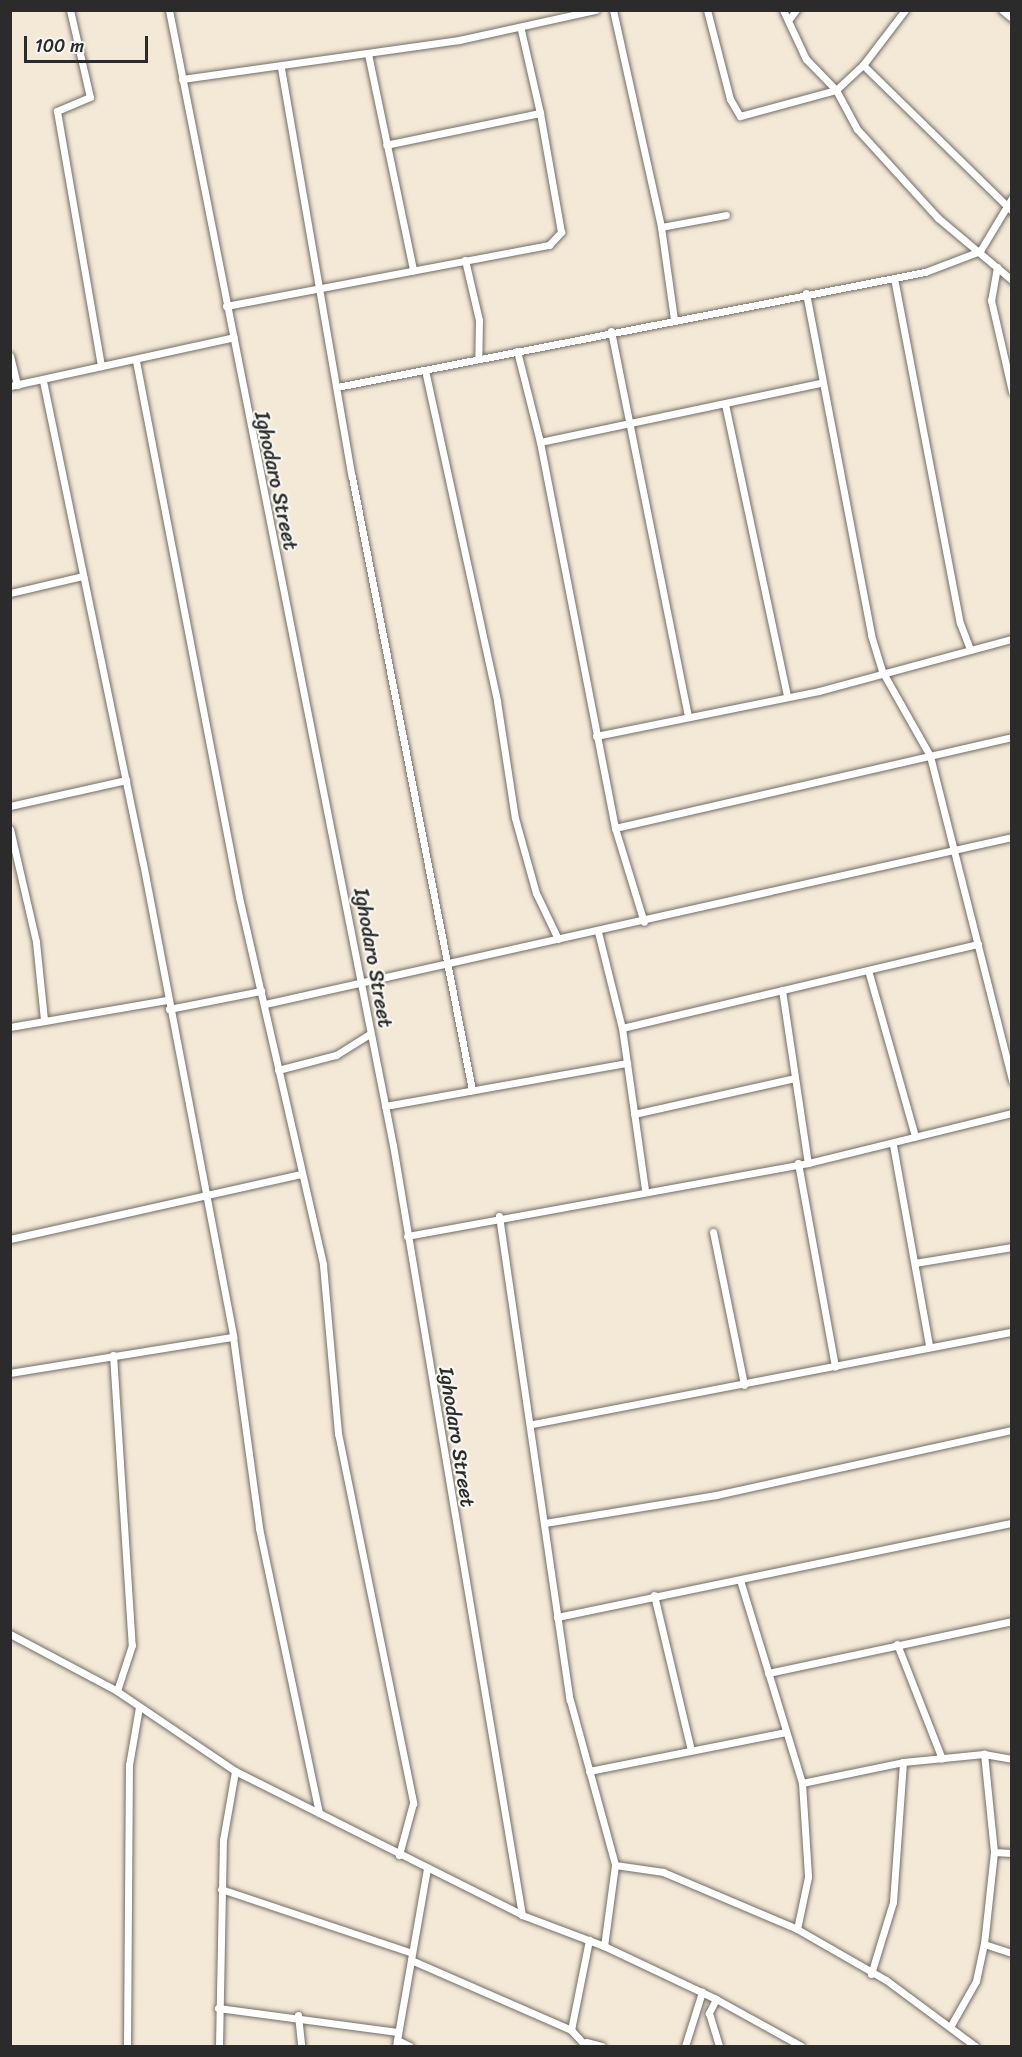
<!DOCTYPE html>
<html>
<head>
<meta charset="utf-8">
<style>
  body { margin:0 }
  #map { position:relative; width:1022px; height:2057px; overflow:hidden; background:#f4e8d6; font-family:Sriracha,sans-serif }
  div>[style] { position:absolute }
  [style*='--x'] { left:calc(var(--x)*1px); top:calc(var(--y)*1px); width:calc(var(--w)*1px); rotate:calc(var(--a)*1deg) }
  .roads { filter:drop-shadow(0 0 2px #716d67) drop-shadow(0 0 2px #716d67) }
  .street>* { height:7px; margin:-3.5px; padding:0 3.5px; transform-origin:3.5px; border-radius:3.5px; background:#fff }
  span { translate:-50% -50%; white-space:nowrap; text-align:center; line-height:1.15; -webkit-text-stroke:4.5px #f6f6f2; paint-order:stroke }
  .street-label { font-size:20px; color:#2b2b2b }
  .frame { position:absolute; inset:0; border:12px solid #2b2b2b; pointer-events:none }
  .scale { position:absolute; left:24px; top:36px; width:124px; height:27px; box-sizing:border-box; border:3px solid #2b2b2b; border-top:0; padding-left:8px; font-size:18px; line-height:21px; white-space:nowrap; color:#2b2b2b; -webkit-text-stroke:4px #f6f6f2; paint-order:stroke }
</style>
</head>
<body>
<div id="map">
  <div class="roads">
    <div class="street">
      <i style="--x:70;--y:10;--w:89;--a:77.1"></i>
      <i style="--x:90;--y:97;--w:36;--a:157"></i>
      <i style="--x:57;--y:111;--w:259;--a:80.2"></i>
      <i style="--x:169;--y:10;--w:1157;--a:78.84"></i>
      <i style="--x:393;--y:1145;--w:781;--a:80.49"></i>
      <i style="--x:613;--y:10;--w:222;--a:77.5"></i>
      <i style="--x:661;--y:227;--w:93;--a:82"></i>
      <i style="--x:707;--y:10;--w:92;--a:75.5"></i>
      <i style="--x:730;--y:99;--w:20;--a:60"></i>
      <i style="--x:740;--y:116;--w:99;--a:-15.2"></i>
      <i style="--x:836;--y:90;--w:37;--a:-43"></i>
      <i style="--x:863;--y:65;--w:69;--a:-52.6"></i>
      <i style="--x:783;--y:10;--w:54;--a:64.9"></i>
      <i style="--x:806;--y:59;--w:43;--a:45.9"></i>
      <i style="--x:836;--y:90;--w:44;--a:61.7"></i>
      <i style="--x:857;--y:129;--w:120;--a:47.7"></i>
      <i style="--x:938;--y:218;--w:97;--a:40"></i>
      <i style="--x:1002;--y:10;--w:13;--a:39"></i>
      <i style="--x:790;--y:18;--w:10;--a:-53"></i>
      <i style="--x:521;--y:30;--w:85;--a:77.1"></i>
      <i style="--x:368;--y:54;--w:221;--a:78.2"></i>
      <i style="--x:863;--y:65;--w:209;--a:44.4"></i>
      <i style="--x:281;--y:68;--w:415;--a:80.2"></i>
      <i style="--x:352;--y:477;--w:625;--a:78.92"></i>
      <i style="--x:182;--y:79;--w:280;--a:-8"></i>
      <i style="--x:459;--y:40;--w:140;--a:-12.4"></i>
      <i style="--x:661;--y:227;--w:66;--a:-10.5"></i>
      <i style="--x:465;--y:260;--w:62;--a:76.9"></i>
      <i style="--x:479;--y:320;--w:39;--a:91"></i>
      <i style="--x:997;--y:267;--w:34;--a:100"></i>
      <i style="--x:991;--y:300;--w:94;--a:77.1"></i>
      <i style="--x:894;--y:278;--w:351;--a:79.2"></i>
      <i style="--x:960;--y:623;--w:28;--a:69"></i>
      <i style="--x:806;--y:293;--w:348;--a:79.2"></i>
      <i style="--x:871;--y:635;--w:38;--a:73"></i>
      <i style="--x:882;--y:671;--w:98;--a:60.5"></i>
      <i style="--x:930;--y:756;--w:335;--a:75.8"></i>
      <i style="--x:226;--y:306;--w:329;--a:-10.7"></i>
      <i style="--x:549;--y:245;--w:18;--a:-47"></i>
      <i style="--x:561;--y:232;--w:121;--a:-100"></i>
      <i style="--x:540;--y:113;--w:157;--a:168.3"></i>
      <i style="--x:611;--y:331;--w:392;--a:78.7"></i>
      <i style="--x:517;--y:351;--w:94;--a:75.8"></i>
      <i style="--x:540;--y:442;--w:393;--a:79"></i>
      <i style="--x:615;--y:828;--w:98;--a:72.9"></i>
      <i style="--x:10;--y:356;--w:30;--a:76"></i>
      <i style="--x:136;--y:361;--w:546;--a:79.12"></i>
      <i style="--x:239;--y:897;--w:377;--a:77.1"></i>
      <i style="--x:323;--y:1265;--w:169;--a:84.9"></i>
      <i style="--x:338;--y:1433;--w:378;--a:78.5"></i>
      <i style="--x:413;--y:1803;--w:54;--a:105.1"></i>
      <i style="--x:425;--y:370;--w:339;--a:77.7"></i>
      <i style="--x:497;--y:701;--w:118;--a:81.3"></i>
      <i style="--x:515;--y:818;--w:78;--a:74.4"></i>
      <i style="--x:536;--y:893;--w:51;--a:64.4"></i>
      <i style="--x:43;--y:381;--w:492;--a:78.3"></i>
      <i style="--x:143;--y:863;--w:482;--a:79.2"></i>
      <i style="--x:233;--y:1337;--w:193;--a:82.2"></i>
      <i style="--x:259;--y:1528;--w:291;--a:78.1"></i>
      <i style="--x:10;--y:386;--w:229;--a:-12.3"></i>
      <i style="--x:337;--y:387;--w:599;--a:-11.07"></i>
      <i style="--x:925;--y:272;--w:59;--a:-20.9"></i>
      <i style="--x:980;--y:251;--w:62;--a:-58.9"></i>
      <i style="--x:725;--y:404;--w:299;--a:78"></i>
      <i style="--x:540;--y:442;--w:285;--a:-11.9"></i>
      <i style="--x:10;--y:593;--w:75;--a:-13.1"></i>
      <i style="--x:596;--y:736;--w:227;--a:-11.4"></i>
      <i style="--x:819;--y:691;--w:200;--a:-15.1"></i>
      <i style="--x:10;--y:806;--w:119;--a:-12.6"></i>
      <i style="--x:615;--y:828;--w:407;--a:-12.9"></i>
      <i style="--x:10;--y:829;--w:116;--a:77"></i>
      <i style="--x:36;--y:942;--w:78;--a:84.1"></i>
      <i style="--x:598;--y:932;--w:99;--a:76"></i>
      <i style="--x:622;--y:1028;--w:163;--a:81.9"></i>
      <i style="--x:868;--y:970;--w:173;--a:74.2"></i>
      <i style="--x:782;--y:990;--w:175;--a:81.5"></i>
      <i style="--x:265;--y:1004;--w:765;--a:-12.6"></i>
      <i style="--x:169;--y:1009;--w:94;--a:-11.1"></i>
      <i style="--x:10;--y:1027;--w:159;--a:-9.8"></i>
      <i style="--x:622;--y:1028;--w:366;--a:-13.3"></i>
      <i style="--x:278;--y:1070;--w:60;--a:-14.5"></i>
      <i style="--x:336;--y:1055;--w:39;--a:-32"></i>
      <i style="--x:385;--y:1106;--w:246;--a:-10.1"></i>
      <i style="--x:634;--y:1114;--w:165;--a:-12.6"></i>
      <i style="--x:893;--y:1145;--w:203;--a:79.8"></i>
      <i style="--x:798;--y:1163;--w:207;--a:79.7"></i>
      <i style="--x:499;--y:1216;--w:489;--a:81.7"></i>
      <i style="--x:570;--y:1700;--w:171;--a:74.7"></i>
      <i style="--x:615;--y:1865;--w:82;--a:97.7"></i>
      <i style="--x:713;--y:1232;--w:156;--a:78.5"></i>
      <i style="--x:407;--y:1236;--w:408;--a:-10.3"></i>
      <i style="--x:808;--y:1163;--w:210;--a:-13.8"></i>
      <i style="--x:10;--y:1239;--w:298;--a:-12.6"></i>
      <i style="--x:915;--y:1263;--w:98;--a:-9.4"></i>
      <i style="--x:113;--y:1355;--w:291;--a:86.3"></i>
      <i style="--x:132;--y:1645;--w:48;--a:108.1"></i>
      <i style="--x:10;--y:1373;--w:226;--a:-9.2"></i>
      <i style="--x:533;--y:1424;--w:488;--a:-10.9"></i>
      <i style="--x:545;--y:1523;--w:173;--a:-9.3"></i>
      <i style="--x:716;--y:1495;--w:303;--a:-12.4"></i>
      <i style="--x:740;--y:1580;--w:212;--a:73"></i>
      <i style="--x:802;--y:1783;--w:94;--a:86.3"></i>
      <i style="--x:808;--y:1877;--w:53;--a:101.9"></i>
      <i style="--x:654;--y:1595;--w:159;--a:76.6"></i>
      <i style="--x:557;--y:1617;--w:465;--a:-11.7"></i>
      <i style="--x:10;--y:1634;--w:121;--a:28"></i>
      <i style="--x:117;--y:1691;--w:143;--a:34.1"></i>
      <i style="--x:235;--y:1771;--w:321;--a:26.6"></i>
      <i style="--x:522;--y:1915;--w:88;--a:20.7"></i>
      <i style="--x:604;--y:1946;--w:124;--a:25.3"></i>
      <i style="--x:716;--y:1999;--w:97;--a:28.9"></i>
      <i style="--x:897;--y:1644;--w:123;--a:68.6"></i>
      <i style="--x:768;--y:1673;--w:249;--a:-12"></i>
      <i style="--x:589;--y:1771;--w:201;--a:-11.2"></i>
      <i style="--x:802;--y:1783;--w:103;--a:-11.7"></i>
      <i style="--x:903;--y:1762;--w:81;--a:-5.6"></i>
      <i style="--x:984;--y:1754;--w:28;--a:10"></i>
      <i style="--x:994;--y:1852;--w:18;--a:3"></i>
      <i style="--x:615;--y:1865;--w:49;--a:8.3"></i>
      <i style="--x:663;--y:1872;--w:146;--a:23"></i>
      <i style="--x:797;--y:1929;--w:103;--a:29.8"></i>
      <i style="--x:886;--y:1980;--w:111;--a:36.6"></i>
      <i style="--x:221;--y:1889;--w:201;--a:18.5"></i>
      <i style="--x:984;--y:1944;--w:29;--a:18"></i>
      <i style="--x:411;--y:1960;--w:175;--a:23.6"></i>
      <i style="--x:571;--y:2030;--w:22;--a:47"></i>
      <i style="--x:871;--y:1974;--w:75;--a:-73"></i>
      <i style="--x:893;--y:1902;--w:140;--a:-85.9"></i>
      <i style="--x:716;--y:1999;--w:16;--a:117"></i>
      <i style="--x:709;--y:2013;--w:34;--a:73"></i>
      <i style="--x:218;--y:2008;--w:181;--a:7.6"></i>
      <i style="--x:298;--y:2015;--w:31;--a:84"></i>
      <i style="--x:950;--y:2027;--w:53;--a:-60.5"></i>
      <i style="--x:976;--y:1981;--w:38;--a:-78"></i>
      <i style="--x:984;--y:1944;--w:93;--a:-83.8"></i>
      <i style="--x:994;--y:1852;--w:99;--a:-95.8"></i>
      <i style="--x:571;--y:2030;--w:92;--a:-78.7"></i>
      <i style="--x:397;--y:2040;--w:14;--a:25"></i>
      <i style="--x:586;--y:2042;--w:16;--a:14"></i>
      <i style="--x:127;--y:2046;--w:281;--a:-89.6"></i>
      <i style="--x:129;--y:1765;--w:59;--a:-80.2"></i>
      <i style="--x:219;--y:2046;--w:206;--a:-88.9"></i>
      <i style="--x:223;--y:1840;--w:70;--a:-80.1"></i>
      <i style="--x:396;--y:2046;--w:181;--a:-80.1"></i>
      <i style="--x:685;--y:2046;--w:57;--a:-72.5"></i>
    </div>
  </div>
  <div class="street-label">
    <span style="left:276px;top:481px;rotate:78deg">Ighodaro Street</span>
    <span style="left:373px;top:958px;rotate:80deg">Ighodaro Street</span>
    <span style="left:457px;top:1437px;rotate:81deg">Ighodaro Street</span>
  </div>
  <div class="frame"></div>
  <div class="scale">100 m</div>
</div>
</body>
</html>
